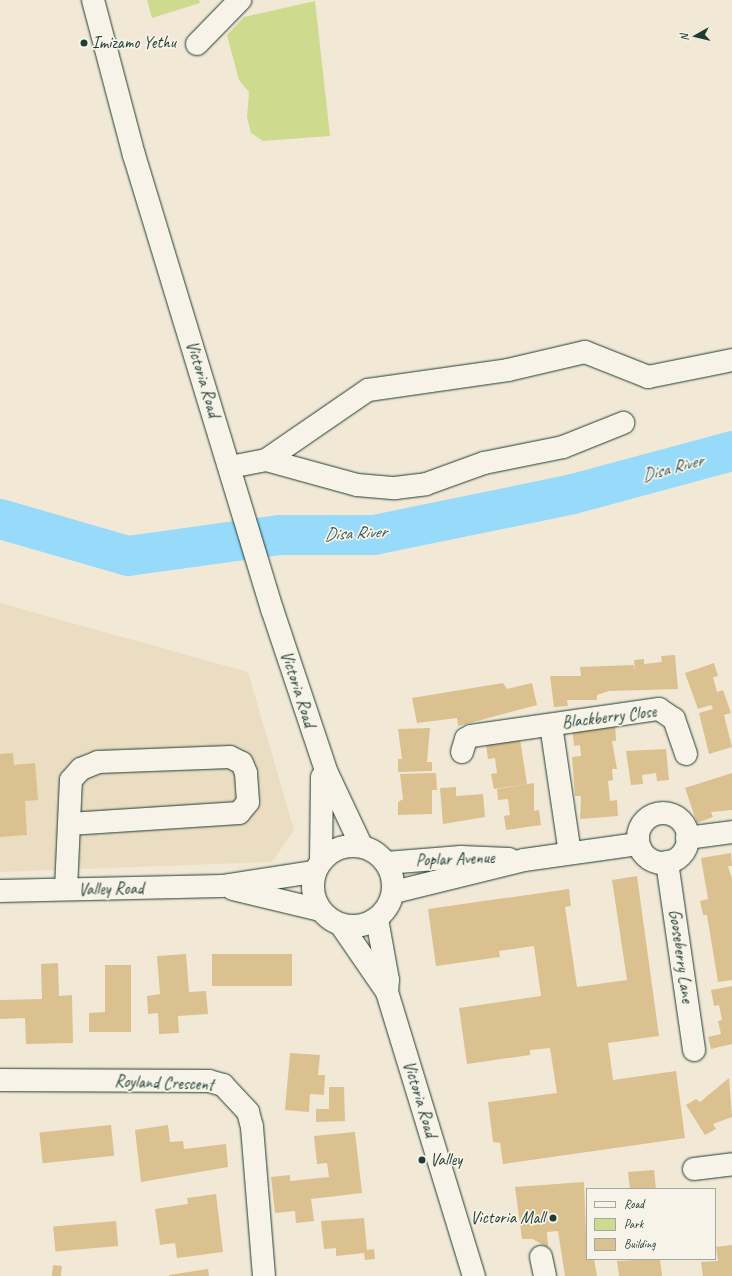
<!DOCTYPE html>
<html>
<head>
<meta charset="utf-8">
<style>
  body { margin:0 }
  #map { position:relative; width:732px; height:1276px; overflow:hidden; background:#f1e9d6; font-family:Caveat,sans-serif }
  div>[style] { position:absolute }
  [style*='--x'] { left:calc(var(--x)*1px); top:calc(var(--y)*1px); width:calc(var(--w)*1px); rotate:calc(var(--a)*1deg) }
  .built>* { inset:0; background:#eaddc1 }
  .green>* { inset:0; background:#ceda8e }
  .river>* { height:40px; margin:-20px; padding:0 20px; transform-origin:20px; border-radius:20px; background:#98dafa }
  .building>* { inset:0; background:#dbc090; transform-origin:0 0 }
  .roads { filter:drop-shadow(0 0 1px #1f3d34) drop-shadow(0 0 1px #1f3d34) }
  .minor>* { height:22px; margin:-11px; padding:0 11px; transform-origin:11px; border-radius:11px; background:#f7f3e8 }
  .minor>.ring { margin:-11px; padding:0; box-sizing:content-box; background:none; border:22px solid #f7f3e8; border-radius:50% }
  .major>* { height:22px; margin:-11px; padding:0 11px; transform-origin:11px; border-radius:11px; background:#f7f3e8 }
  .major>.ring { margin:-11px; padding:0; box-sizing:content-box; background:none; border:22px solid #f7f3e8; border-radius:50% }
  .dots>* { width:11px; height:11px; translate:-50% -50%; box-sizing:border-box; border:2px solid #f7f3e8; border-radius:50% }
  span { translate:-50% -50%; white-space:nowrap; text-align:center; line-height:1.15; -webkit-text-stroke:3.5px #f7f3e8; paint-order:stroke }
  .poi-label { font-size:17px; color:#1f3d34 }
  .left { translate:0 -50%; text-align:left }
  .right { translate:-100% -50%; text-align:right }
  .street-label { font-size:17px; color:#1f3d34 }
  .water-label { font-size:18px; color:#375c5c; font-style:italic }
  .legend { position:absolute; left:586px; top:1188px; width:130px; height:72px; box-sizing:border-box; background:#f7f3e8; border:1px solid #a1aaa0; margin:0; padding:5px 7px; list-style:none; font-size:12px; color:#1f3d34 }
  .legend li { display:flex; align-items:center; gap:8px; height:20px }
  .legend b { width:20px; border:1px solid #a1aaa0 }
  .north { position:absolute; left:676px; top:16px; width:40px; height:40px; -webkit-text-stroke:3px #f7f3e8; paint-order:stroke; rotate:262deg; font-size:11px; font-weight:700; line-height:16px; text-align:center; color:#1f3d34 }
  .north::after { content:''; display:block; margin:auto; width:14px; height:18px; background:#1f3d34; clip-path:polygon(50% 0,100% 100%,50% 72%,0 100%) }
</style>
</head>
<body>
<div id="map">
  <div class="built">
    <i style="clip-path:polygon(0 603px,248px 672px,294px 830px,272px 862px,0 872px)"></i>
  </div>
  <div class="green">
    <i style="clip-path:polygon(147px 0,199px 0,200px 3px,152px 18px)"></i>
    <i style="clip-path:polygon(315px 1px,330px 136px,263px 141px,251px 133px,247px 117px,249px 92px,239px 80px,227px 35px,244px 17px)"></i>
  </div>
  <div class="river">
    <i style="--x:0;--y:519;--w:133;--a:16.1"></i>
    <i style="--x:128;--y:556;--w:153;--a:-7.9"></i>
    <i style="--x:280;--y:535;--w:94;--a:0"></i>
    <i style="--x:374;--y:535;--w:203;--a:-11.6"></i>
    <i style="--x:573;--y:494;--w:165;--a:-15.1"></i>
  </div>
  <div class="building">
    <i style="clip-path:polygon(675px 655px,678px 689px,609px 691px,597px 695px,597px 700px,567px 700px,568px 706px,554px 707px,550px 676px,581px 676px,580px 667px,634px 665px,636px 676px,634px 660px,644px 659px,644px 664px,662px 662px,661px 656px)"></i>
    <i style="clip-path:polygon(714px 663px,718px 676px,713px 677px,717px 692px,723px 690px,731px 713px,724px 715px,732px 747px,709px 754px,699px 713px,713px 709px,711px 705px,698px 709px,685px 673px)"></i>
    <i style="clip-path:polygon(503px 683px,507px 689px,532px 683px,537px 705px,458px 726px,457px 718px,417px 723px,412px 698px)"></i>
    <i style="clip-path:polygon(615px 722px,616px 741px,612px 741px,617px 769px,612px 769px,613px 780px,608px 781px,610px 801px,617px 800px,618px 816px,580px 819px,581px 796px,575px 796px,572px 757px,581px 756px,580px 745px,574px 746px,572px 726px)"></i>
    <i style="clip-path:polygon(430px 728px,427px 762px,432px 762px,432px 771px,398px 772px,398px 759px,402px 759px,398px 729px)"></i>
    <i style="clip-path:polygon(520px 739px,527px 784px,494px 789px,491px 774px,497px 773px,495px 758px,488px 759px,486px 744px)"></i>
    <i style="clip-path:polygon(666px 749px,669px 780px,657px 781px,656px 773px,642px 775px,643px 784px,631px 785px,626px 751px)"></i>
    <i style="clip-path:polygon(13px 753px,14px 765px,35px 763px,38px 800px,25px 801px,27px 835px,0 837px,0 754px)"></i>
    <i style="clip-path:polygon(436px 773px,437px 790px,432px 790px,432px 814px,398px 815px,398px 802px,403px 799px,400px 774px)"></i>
    <i style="clip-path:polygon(732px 773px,732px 810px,711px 812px,713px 817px,697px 823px,685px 788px)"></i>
    <i style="clip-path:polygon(534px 783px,534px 811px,539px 810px,541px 825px,506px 830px,504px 816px,510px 815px,508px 799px,498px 800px,497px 789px)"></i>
    <i style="clip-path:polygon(456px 787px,456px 796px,483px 794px,485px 817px,443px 824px,440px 788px)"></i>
    <i style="clip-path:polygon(731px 853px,732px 866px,728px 866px,732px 879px,732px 980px,718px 982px,707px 915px,703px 915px,700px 901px,708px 899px,701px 858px)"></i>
    <i style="clip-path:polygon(637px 876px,659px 1036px,608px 1043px,613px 1080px,676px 1071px,685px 1138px,503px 1164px,500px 1143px,493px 1142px,488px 1102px,557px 1093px,550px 1048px,530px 1050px,530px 1055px,467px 1064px,459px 1008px,541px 996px,534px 946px,499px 951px,500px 957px,436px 966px,428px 909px,569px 889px,571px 906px,565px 907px,577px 987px,627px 980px,612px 880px)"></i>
    <i style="clip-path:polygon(186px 954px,189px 992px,206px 991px,208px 1014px,178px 1016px,179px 1033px,159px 1034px,158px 1013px,148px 1014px,147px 996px,160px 994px,157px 956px)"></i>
    <i style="left:292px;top:954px;width:32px;height:80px;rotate:90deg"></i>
    <i style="clip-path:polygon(58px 963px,59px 996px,72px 995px,73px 1043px,26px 1044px,25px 1018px,0 1019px,0 1000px,42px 999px,41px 964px)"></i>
    <i style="clip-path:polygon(105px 965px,131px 965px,131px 1032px,89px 1032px,89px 1013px,105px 1012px)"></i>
    <i style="clip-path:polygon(732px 986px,732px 1044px,711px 1049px,708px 1037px,721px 1034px,718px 1021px,722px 1020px,719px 1005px,714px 1006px,711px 990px)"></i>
    <i style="clip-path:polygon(290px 1053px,320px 1055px,318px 1075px,325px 1075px,324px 1095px,310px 1094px,309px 1112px,285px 1110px)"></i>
    <i style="clip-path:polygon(729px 1078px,732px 1117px,713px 1124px,716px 1129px,705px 1135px,686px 1105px,696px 1099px,700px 1102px)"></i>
    <i style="clip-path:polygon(329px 1087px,344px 1087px,345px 1121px,316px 1122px,316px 1109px,329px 1109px)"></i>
    <i style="left:111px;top:1125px;width:31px;height:72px;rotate:84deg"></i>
    <i style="clip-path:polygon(168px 1125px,170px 1142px,183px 1141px,184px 1149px,226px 1144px,228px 1167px,141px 1182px,135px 1130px)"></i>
    <i style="clip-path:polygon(355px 1132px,362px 1193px,311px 1199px,314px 1221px,296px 1223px,295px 1211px,275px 1213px,271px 1177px,290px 1175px,290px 1181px,329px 1177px,327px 1163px,317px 1164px,314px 1136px)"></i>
    <i style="clip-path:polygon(654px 1170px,656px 1189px,630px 1189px,628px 1172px)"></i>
    <i style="clip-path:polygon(584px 1182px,587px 1259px,594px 1259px,597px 1276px,565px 1276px,558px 1231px,547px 1232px,548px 1247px,532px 1239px,522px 1239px,515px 1187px)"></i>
    <i style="clip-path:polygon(216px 1194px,223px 1252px,177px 1258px,175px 1243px,160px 1245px,155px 1209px,188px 1204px,187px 1198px)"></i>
    <i style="clip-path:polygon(364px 1218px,367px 1250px,374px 1249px,375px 1259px,365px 1260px,364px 1253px,336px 1256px,336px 1248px,324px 1249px,321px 1221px)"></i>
    <i style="left:116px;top:1221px;width:25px;height:63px;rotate:85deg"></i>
    <i style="clip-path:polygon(732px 1245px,732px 1276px,703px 1276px,701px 1262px,718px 1261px,716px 1247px)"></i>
    <i style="clip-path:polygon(660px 1259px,662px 1276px,619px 1276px,617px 1261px)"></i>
    <i style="left:53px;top:1265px;width:9px;height:11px;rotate:6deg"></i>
    <i style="clip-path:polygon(208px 1269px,209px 1276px,169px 1276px,169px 1275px)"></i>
  </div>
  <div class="roads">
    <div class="minor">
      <i style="--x:197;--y:44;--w:62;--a:-45.7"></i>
      <i style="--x:266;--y:460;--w:94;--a:15.4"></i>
      <i style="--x:357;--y:485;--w:38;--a:5"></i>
      <i style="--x:395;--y:488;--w:31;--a:-7"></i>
      <i style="--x:426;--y:484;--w:62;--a:-19.9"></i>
      <i style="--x:484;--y:463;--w:81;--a:-11.4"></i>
      <i style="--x:563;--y:447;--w:65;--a:-21.8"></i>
      <i style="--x:230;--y:467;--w:37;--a:-11"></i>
      <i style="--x:266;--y:460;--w:124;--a:-34.5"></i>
      <i style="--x:368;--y:390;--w:141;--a:-8.1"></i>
      <i style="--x:508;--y:370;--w:79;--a:-13.2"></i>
      <i style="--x:585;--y:352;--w:68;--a:21.6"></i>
      <i style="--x:648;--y:377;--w:86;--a:-11.4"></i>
      <i style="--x:551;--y:725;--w:129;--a:81.6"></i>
      <i style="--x:462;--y:752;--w:14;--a:-73"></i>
      <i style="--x:466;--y:739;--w:6;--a:-31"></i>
      <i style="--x:471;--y:736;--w:190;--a:-8.2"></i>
      <i style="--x:659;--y:709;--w:18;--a:34"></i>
      <i style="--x:674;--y:719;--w:37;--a:71"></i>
      <i class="ring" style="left:638px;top:813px;width:28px;height:28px"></i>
      <i style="--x:687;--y:838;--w:45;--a:-7.6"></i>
      <i style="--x:667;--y:862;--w:190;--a:81.8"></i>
      <i style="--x:386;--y:863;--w:75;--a:-4.6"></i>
      <i style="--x:461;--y:857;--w:48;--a:2.4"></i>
      <i style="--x:66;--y:889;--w:109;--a:-87.4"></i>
      <i style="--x:71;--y:780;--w:15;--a:-48"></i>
      <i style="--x:81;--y:769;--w:18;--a:-22"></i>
      <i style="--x:98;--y:762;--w:132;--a:-2.2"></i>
      <i style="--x:230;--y:757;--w:13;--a:27"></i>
      <i style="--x:242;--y:763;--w:11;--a:68"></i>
      <i style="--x:246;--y:773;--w:29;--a:86"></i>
      <i style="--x:248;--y:802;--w:14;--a:129"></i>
      <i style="--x:239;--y:813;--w:170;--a:176.3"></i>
      <i style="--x:233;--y:889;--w:89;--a:13.6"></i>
      <i style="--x:0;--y:891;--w:222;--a:-1.3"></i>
      <i style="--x:222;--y:886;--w:93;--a:-8.7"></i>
      <i style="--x:394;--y:892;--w:134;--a:-13.8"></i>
      <i style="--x:524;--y:860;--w:115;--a:-8"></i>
      <i style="--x:0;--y:1080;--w:209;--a:0.3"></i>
      <i style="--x:209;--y:1081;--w:15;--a:16"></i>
      <i style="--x:223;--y:1085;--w:37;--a:47"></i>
      <i style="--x:248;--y:1112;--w:16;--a:75"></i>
      <i style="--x:252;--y:1127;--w:149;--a:85.4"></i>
      <i style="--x:694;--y:1169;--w:38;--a:-7"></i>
      <i style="--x:541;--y:1257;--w:19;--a:78"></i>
    </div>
    <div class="major">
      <i style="--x:93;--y:0;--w:160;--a:75.2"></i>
      <i style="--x:134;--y:155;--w:475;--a:73.1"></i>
      <i style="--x:272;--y:609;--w:173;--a:71.5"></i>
      <i style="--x:327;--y:773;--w:80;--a:64.7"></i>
      <i class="ring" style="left:313px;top:846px;width:58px;height:58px"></i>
      <i style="--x:321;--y:860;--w:83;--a:-89.3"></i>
      <i style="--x:377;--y:919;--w:62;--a:79.8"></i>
      <i style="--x:388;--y:980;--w:12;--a:95"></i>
      <i style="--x:387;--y:992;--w:297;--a:73"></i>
      <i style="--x:341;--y:925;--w:81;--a:55.5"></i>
    </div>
  </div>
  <div class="dots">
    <i style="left:84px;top:43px;background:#1f3d34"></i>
    <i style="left:422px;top:1160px;background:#1f3d34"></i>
    <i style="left:553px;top:1218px;background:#1f3d34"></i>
  </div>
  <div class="poi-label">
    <span class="left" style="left:92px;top:43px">Imizamo Yethu</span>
    <span class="left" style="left:430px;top:1160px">Valley</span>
    <span class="right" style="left:545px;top:1218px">Victoria Mall</span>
  </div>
  <div class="street-label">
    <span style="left:203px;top:379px;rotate:73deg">Victoria Road</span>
    <span style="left:298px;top:689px;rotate:72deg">Victoria Road</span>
    <span style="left:609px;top:717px;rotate:-7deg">Blackberry Close</span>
    <span style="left:455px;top:859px;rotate:-2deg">Poplar Avenue</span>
    <span style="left:111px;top:889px;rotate:-1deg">Valley Road</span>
    <span style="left:681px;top:956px;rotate:82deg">Gooseberry Lane</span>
    <span style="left:164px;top:1083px;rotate:2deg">Royland Crescent</span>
    <span style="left:420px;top:1099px;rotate:73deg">Victoria Road</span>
  </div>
  <div class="water-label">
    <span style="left:672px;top:468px;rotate:-15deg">Disa River</span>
    <span style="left:355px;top:533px;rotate:-3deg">Disa River</span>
  </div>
  <ul class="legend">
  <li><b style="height:5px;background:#f7f3e8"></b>Road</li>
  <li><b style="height:11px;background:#ceda8e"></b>Park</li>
  <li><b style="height:11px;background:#dbc090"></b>Building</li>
  </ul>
  <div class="north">N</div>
</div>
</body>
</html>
